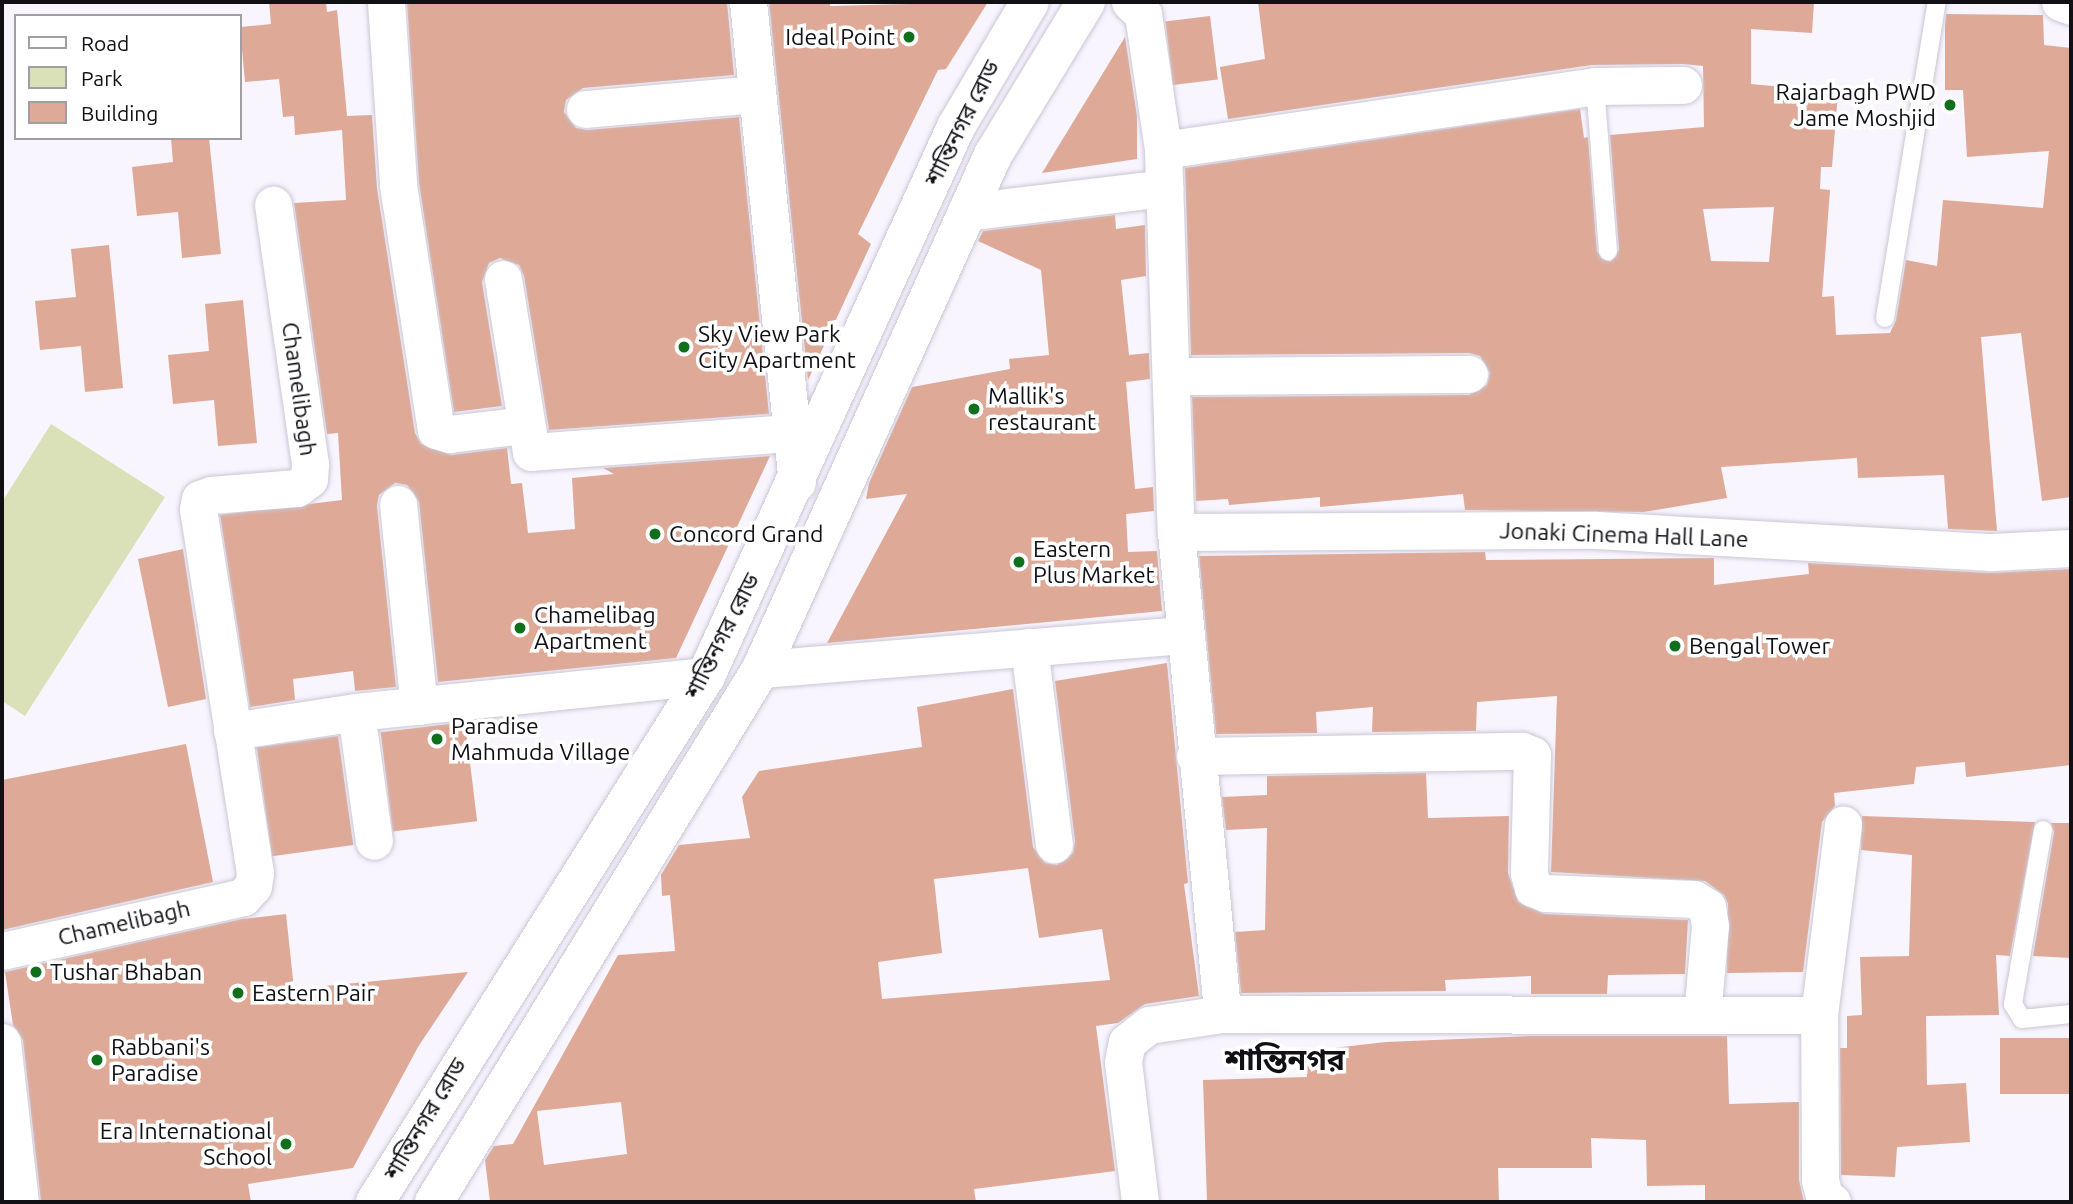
<!DOCTYPE html>
<html>
<head>
<meta charset="utf-8">
<style>
  body { margin:0 }
  #map { position:relative; width:2073px; height:1204px; overflow:hidden; background:#f8f5ff; font-family:Ubuntu,"Noto Sans Bengali",sans-serif }
  div>[style] { position:absolute }
  [style*='--x'] { left:calc(var(--x)*1px); top:calc(var(--y)*1px); width:calc(var(--w)*1px); rotate:calc(var(--a)*1deg) }
  .green>* { inset:0; background:#dae1b8 }
  .building>* { inset:0; background:#dea996; transform-origin:0 0 }
  .roads { filter:drop-shadow(0 0 2px #cbc6d5) drop-shadow(0 0 2px #cbc6d5) }
  .lane>* { height:18px; margin:-9px; padding:0 9px; transform-origin:9px; border-radius:9px; background:#fff }
  .street>* { height:37px; margin:-18.5px; padding:0 18.5px; transform-origin:18.5px; border-radius:18.5px; background:#fff }
  .secondary>* { height:38px; margin:-19px; padding:0 19px; transform-origin:19px; border-radius:19px; background:#fff }
  .dots>* { width:19px; height:19px; translate:-50% -50%; box-sizing:border-box; border:4px solid #fff; border-radius:50% }
  span { translate:-50% -50%; white-space:nowrap; text-align:center; line-height:1.15; -webkit-text-stroke:7px #fff; paint-order:stroke }
  .poi-label { font-size:23px; color:#111015 }
  .right { translate:-100% -50%; text-align:right }
  .left { translate:0 -50%; text-align:left }
  .street-label { font-size:23px; color:#111015 }
  .district-label { font-size:30px; color:#111015; font-weight:700 }
  .frame { position:absolute; inset:0; border:4px solid #111015; pointer-events:none }
  .legend { position:absolute; left:14px; top:14px; width:228px; height:126px; box-sizing:border-box; background:#fff; border:2px solid #a09fa1; margin:0; padding:9px 12px; list-style:none; font-size:21px; color:#111015 }
  .legend li { display:flex; align-items:center; gap:14px; height:35px }
  .legend b { width:35px; border:2px solid #a09fa1 }
</style>
</head>
<body>
<div id="map">
  <div class="green">
    <i style="clip-path:polygon(51px 424px,165px 497px,25px 716px,2px 701px,2px 502px)"></i>
  </div>
  <div class="building">
    <i style="clip-path:polygon(269px 2px,326px 2px,327px 12px,337px 10px,347px 116px,372px 115px,377px 188px,415px 433px,421px 444px,451px 455px,507px 448px,511px 484px,522px 483px,528px 533px,575px 529px,572px 478px,614px 474px,603px 468px,770px 456px,676px 658px,438px 682px,419px 502px,407px 485px,395px 483px,379px 495px,377px 506px,396px 687px,355px 691px,353px 671px,293px 679px,295px 700px,250px 707px,220px 515px,342px 500px,338px 433px,327px 434px,294px 203px,346px 200px,342px 130px,295px 135px,294px 116px,283px 117px,279px 79px,245px 82px,240px 27px,271px 24px)"></i>
    <i style="clip-path:polygon(407px 2px,727px 2px,734px 75px,583px 88px,566px 100px,564px 112px,576px 128px,587px 130px,739px 117px,769px 414px,549px 430px,524px 276px,519px 265px,500px 258px,489px 263px,482px 282px,502px 406px,454px 412px,419px 183px)"></i>
    <i style="clip-path:polygon(769px 2px,830px 2px,830px 6px,988px 2px,946px 69px,938px 70px,858px 234px,871px 244px,808px 380px)"></i>
    <i style="clip-path:polygon(evenodd,1258px 2px,1814px 2px,1812px 33px,1751px 29px,1751px 84px,1838px 92px,1832px 167px,1821px 167px,1820px 189px,1830px 190px,1822px 297px,1834px 296px,1836px 335px,1890px 333px,1896px 320px,1906px 260px,1937px 266px,1943px 200px,2043px 208px,2049px 151px,1967px 157px,1963px 90px,1945px 90px,1945px 25px,1946px 14px,2043px 15px,2044px 45px,2071px 48px,2071px 497px,2042px 501px,2021px 333px,1981px 337px,1997px 531px,1948px 529px,1944px 475px,1858px 478px,1857px 458px,1721px 467px,1727px 498px,1644px 512px,1465px 510px,1463px 494px,1320px 507px,1320px 497px,1229px 505px,1228px 499px,1196px 501px,1192px 397px,1469px 395px,1487px 385px,1490px 373px,1480px 356px,1469px 353px,1191px 355px,1185px 168px,1580px 109px,1584px 138px,1588px 137px,1597px 252px,1610px 262px,1619px 250px,1610px 135px,1704px 127px,1703px 66px,1683px 64px,1592px 65px,1228px 119px,1220px 67px,1265px 59px,1258px 2px,1774px 207px,1769px 262px,1711px 261px,1703px 209px,1774px 207px)"></i>
    <i style="left:1210px;top:16px;width:64px;height:45px;rotate:83deg"></i>
    <i style="clip-path:polygon(1125px 37px,1137px 116px,1137px 159px,1042px 173px)"></i>
    <i style="clip-path:polygon(171px 138px,209px 138px,221px 254px,182px 258px,178px 212px,137px 216px,132px 167px,173px 162px)"></i>
    <i style="clip-path:polygon(1115px 215px,1116px 229px,1145px 225px,1146px 276px,1121px 280px,1129px 355px,1149px 353px,1150px 379px,1126px 382px,1135px 489px,1153px 487px,1154px 511px,1126px 514px,1128px 552px,1157px 551px,1162px 611px,827px 643px,907px 494px,866px 499px,869px 483px,912px 387px,1010px 369px,1009px 359px,1049px 355px,1041px 270px,978px 241px,983px 231px)"></i>
    <i style="clip-path:polygon(109px 245px,123px 388px,85px 392px,81px 346px,40px 350px,35px 301px,76px 297px,71px 249px)"></i>
    <i style="clip-path:polygon(243px 300px,257px 443px,218px 446px,214px 400px,173px 404px,168px 355px,209px 351px,205px 304px)"></i>
    <i style="clip-path:polygon(183px 549px,206px 699px,168px 707px,138px 559px)"></i>
    <i style="clip-path:polygon(1485px 552px,1486px 560px,1714px 558px,1714px 585px,1809px 574px,1808px 563px,1990px 573px,2071px 569px,2071px 765px,1966px 777px,1965px 762px,1916px 767px,1914px 784px,1834px 793px,1835px 806px,1822px 822px,1803px 972px,1727px 973px,1728px 904px,1724px 895px,1705px 881px,1551px 872px,1557px 696px,1477px 702px,1476px 731px,1372px 732px,1373px 707px,1316px 712px,1317px 733px,1216px 734px,1199px 556px)"></i>
    <i style="clip-path:polygon(evenodd,1167px 663px,1188px 883px,1184px 884px,1199px 996px,1145px 1004px,1118px 1023px,1096px 1026px,1115px 1171px,974px 1189px,976px 1202px,490px 1202px,485px 1160px,494px 1146px,513px 1144px,618px 955px,675px 951px,670px 895px,662px 896px,661px 875px,679px 845px,750px 838px,742px 797px,759px 771px,922px 747px,917px 707px,1013px 689px,1033px 847px,1045px 863px,1057px 865px,1073px 853px,1075px 841px,1055px 681px,1167px 663px,1028px 868px,1039px 938px,1102px 929px,1110px 980px,882px 999px,878px 962px,942px 953px,934px 879px,1028px 868px,1167px 663px,621px 1102px,627px 1154px,544px 1165px,537px 1111px,621px 1102px)"></i>
    <i style="left:465px;top:722px;width:100px;height:85px;rotate:83deg"></i>
    <i style="left:338px;top:736px;width:110px;height:82px;rotate:82deg"></i>
    <i style="clip-path:polygon(186px 744px,213px 882px,2px 930px,2px 780px)"></i>
    <i style="clip-path:polygon(1426px 773px,1428px 818px,1509px 816px,1508px 873px,1518px 902px,1544px 914px,1688px 920px,1685px 974px,1608px 975px,1607px 994px,1531px 994px,1531px 976px,1445px 980px,1446px 991px,1241px 993px,1235px 932px,1265px 930px,1267px 828px,1226px 830px,1222px 797px,1267px 795px,1267px 776px)"></i>
    <i style="clip-path:polygon(1862px 816px,2035px 822px,2010px 956px,1996px 955px,1999px 1015px,1926px 1016px,1927px 1085px,1966px 1083px,1970px 1142px,1897px 1147px,1895px 1177px,1841px 1175px,1840px 1048px,1847px 1048px,1847px 1016px,1862px 1015px,1860px 957px,1909px 956px,1912px 855px,1861px 850px)"></i>
    <i style="clip-path:polygon(2051px 823px,2071px 823px,2071px 958px,2033px 956px,2054px 832px)"></i>
    <i style="clip-path:polygon(286px 914px,294px 989px,468px 972px,418px 1047px,353px 1168px,248px 1184px,251px 1202px,41px 1202px,23px 1040px,13px 1025px,5px 972px,242px 919px)"></i>
    <i style="clip-path:polygon(1529px 1036px,1727px 1036px,1729px 1104px,1799px 1102px,1799px 1180px,1804px 1202px,1705px 1202px,1705px 1185px,1647px 1186px,1646px 1140px,1591px 1138px,1592px 1168px,1498px 1168px,1499px 1202px,1207px 1202px,1203px 1080px,1307px 1077px,1307px 1051px,1386px 1042px)"></i>
    <i style="left:2071px;top:1038px;width:56px;height:71px;rotate:90deg"></i>
  </div>
  <div class="roads">
    <div class="lane">
      <i style="--x:1595;--y:86;--w:166;--a:85.5"></i>
      <i style="--x:1885;--y:318;--w:320;--a:-80.7"></i>
      <i style="--x:2043;--y:830;--w:177;--a:99.8"></i>
      <i style="--x:2013;--y:1004;--w:17;--a:59"></i>
      <i style="--x:2022;--y:1019;--w:49;--a:-5.8"></i>
    </div>
    <div class="street">
      <i style="--x:386;--y:2;--w:183;--a:86.2"></i>
      <i style="--x:398;--y:185;--w:248;--a:81.2"></i>
      <i style="--x:436;--y:430;--w:14;--a:17"></i>
      <i style="--x:449;--y:434;--w:76;--a:-6.8"></i>
      <i style="--x:748;--y:2;--w:483;--a:84.2"></i>
      <i style="--x:1130;--y:2;--w:18;--a:43"></i>
      <i style="--x:1143;--y:14;--w:137;--a:81.6"></i>
      <i style="--x:1163;--y:150;--w:382;--a:88.1"></i>
      <i style="--x:1176;--y:532;--w:484;--a:84.5"></i>
      <i style="--x:2060;--y:2;--w:12;--a:20"></i>
      <i style="--x:585;--y:109;--w:172;--a:-5"></i>
      <i style="--x:1163;--y:150;--w:437;--a:-8.4"></i>
      <i style="--x:1595;--y:86;--w:88;--a:-0.7"></i>
      <i style="--x:966;--y:212;--w:200;--a:-6.9"></i>
      <i style="--x:503;--y:279;--w:175;--a:80.8"></i>
      <i style="--x:531;--y:452;--w:261;--a:-4.2"></i>
      <i style="--x:1174;--y:376;--w:295;--a:-0.4"></i>
      <i style="--x:398;--y:504;--w:203;--a:84.1"></i>
      <i style="--x:1176;--y:532;--w:420;--a:-0.3"></i>
      <i style="--x:1596;--y:530;--w:396;--a:3.2"></i>
      <i style="--x:1991;--y:552;--w:80;--a:-2.9"></i>
      <i style="--x:1029;--y:647;--w:199;--a:82.8"></i>
      <i style="--x:761;--y:669;--w:424;--a:-4.6"></i>
      <i style="--x:356;--y:712;--w:130;--a:82.1"></i>
      <i style="--x:232;--y:731;--w:125;--a:-8.7"></i>
      <i style="--x:356;--y:712;--w:352;--a:-5.9"></i>
      <i style="--x:1195;--y:756;--w:327;--a:-0.9"></i>
      <i style="--x:1522;--y:751;--w:11;--a:22"></i>
      <i style="--x:1532;--y:755;--w:118;--a:91.5"></i>
      <i style="--x:1529;--y:873;--w:16;--a:75"></i>
      <i style="--x:1533;--y:888;--w:13;--a:23"></i>
      <i style="--x:1545;--y:893;--w:149;--a:2.3"></i>
      <i style="--x:1694;--y:899;--w:15;--a:32"></i>
      <i style="--x:1707;--y:907;--w:19;--a:81"></i>
      <i style="--x:1710;--y:926;--w:89;--a:95.1"></i>
      <i style="--x:2;--y:951;--w:247;--a:-12.6"></i>
      <i style="--x:243;--y:897;--w:15;--a:-48"></i>
      <i style="--x:253;--y:886;--w:13;--a:-81"></i>
      <i style="--x:255;--y:873;--w:368;--a:-98.9"></i>
      <i style="--x:198;--y:509;--w:10;--a:-79"></i>
      <i style="--x:200;--y:499;--w:12;--a:-20"></i>
      <i style="--x:211;--y:495;--w:86;--a:-4.7"></i>
      <i style="--x:297;--y:488;--w:15;--a:-37"></i>
      <i style="--x:309;--y:479;--w:15;--a:-86"></i>
      <i style="--x:310;--y:464;--w:262;--a:-98.1"></i>
      <i style="--x:2;--y:1042;--w:161;--a:83.6"></i>
      <i style="--x:1140;--y:1202;--w:141;--a:-96.9"></i>
      <i style="--x:1123;--y:1062;--w:20;--a:-79"></i>
      <i style="--x:1127;--y:1042;--w:28;--a:-38"></i>
      <i style="--x:1149;--y:1025;--w:74;--a:-8.6"></i>
      <i style="--x:1222;--y:1014;--w:597;--a:0.1"></i>
      <i style="--x:1832;--y:1202;--w:7;--a:-164"></i>
      <i style="--x:1825;--y:1200;--w:21;--a:-104"></i>
      <i style="--x:1820;--y:1180;--w:165;--a:-90.3"></i>
      <i style="--x:1819;--y:1015;--w:192;--a:-82.8"></i>
    </div>
    <div class="secondary">
      <i style="--x:375;--y:1202;--w:621;--a:-57.82"></i>
      <i style="--x:706;--y:676;--w:603;--a:-65.52"></i>
      <i style="--x:956;--y:127;--w:145;--a:-59.4"></i>
      <i style="--x:434;--y:1202;--w:625;--a:-58.47"></i>
      <i style="--x:761;--y:669;--w:564;--a:-65.71"></i>
      <i style="--x:993;--y:155;--w:179;--a:-58.7"></i>
    </div>
  </div>
  <div class="dots">
    <i style="left:909px;top:37px;background:#106f1d"></i>
    <i style="left:1950px;top:105px;background:#106f1d"></i>
    <i style="left:684px;top:347px;background:#106f1d"></i>
    <i style="left:974px;top:409px;background:#106f1d"></i>
    <i style="left:655px;top:534px;background:#106f1d"></i>
    <i style="left:1019px;top:562px;background:#106f1d"></i>
    <i style="left:520px;top:628px;background:#106f1d"></i>
    <i style="left:1675px;top:646px;background:#106f1d"></i>
    <i style="left:437px;top:739px;background:#106f1d"></i>
    <i style="left:36px;top:972px;background:#106f1d"></i>
    <i style="left:238px;top:993px;background:#106f1d"></i>
    <i style="left:97px;top:1060px;background:#106f1d"></i>
    <i style="left:286px;top:1144px;background:#106f1d"></i>
  </div>
  <div class="poi-label">
    <span class="right" style="left:895px;top:37px">Ideal Point</span>
    <span class="right" style="left:1936px;top:105px">Rajarbagh PWD<br>Jame Moshjid</span>
    <span class="left" style="left:698px;top:347px">Sky View Park<br>City Apartment</span>
    <span class="left" style="left:988px;top:409px">Mallik's<br>restaurant</span>
    <span class="left" style="left:669px;top:534px">Concord Grand</span>
    <span class="left" style="left:1033px;top:562px">Eastern<br>Plus Market</span>
    <span class="left" style="left:534px;top:628px">Chamelibag<br>Apartment</span>
    <span class="left" style="left:1689px;top:646px">Bengal Tower</span>
    <span class="left" style="left:451px;top:739px">Paradise<br>Mahmuda Village</span>
    <span class="left" style="left:50px;top:972px">Tushar Bhaban</span>
    <span class="left" style="left:252px;top:993px">Eastern Pair</span>
    <span class="left" style="left:111px;top:1060px">Rabbani's<br>Paradise</span>
    <span class="right" style="left:272px;top:1144px">Era International<br>School</span>
  </div>
  <div class="street-label">
    <span style="left:962px;top:123px;rotate:-63deg">শান্তিনগর রোড</span>
    <span style="left:299px;top:389px;rotate:82deg">Chamelibagh</span>
    <span style="left:1624px;top:535px;rotate:2deg">Jonaki Cinema Hall Lane</span>
    <span style="left:722px;top:636px;rotate:-63deg">শান্তিনগর রোড</span>
    <span style="left:124px;top:923px;rotate:-13deg">Chamelibagh</span>
    <span style="left:425px;top:1119px;rotate:-59deg">শান্তিনগর রোড</span>
  </div>
  <div class="district-label">
    <span style="left:1285px;top:1059px">শান্তিনগর</span>
  </div>
  <div class="frame"></div>
  <ul class="legend">
  <li><b style="height:9px;background:#fff"></b>Road</li>
  <li><b style="height:19px;background:#dae1b8"></b>Park</li>
  <li><b style="height:19px;background:#dea996"></b>Building</li>
  </ul>
</div>
</body>
</html>
